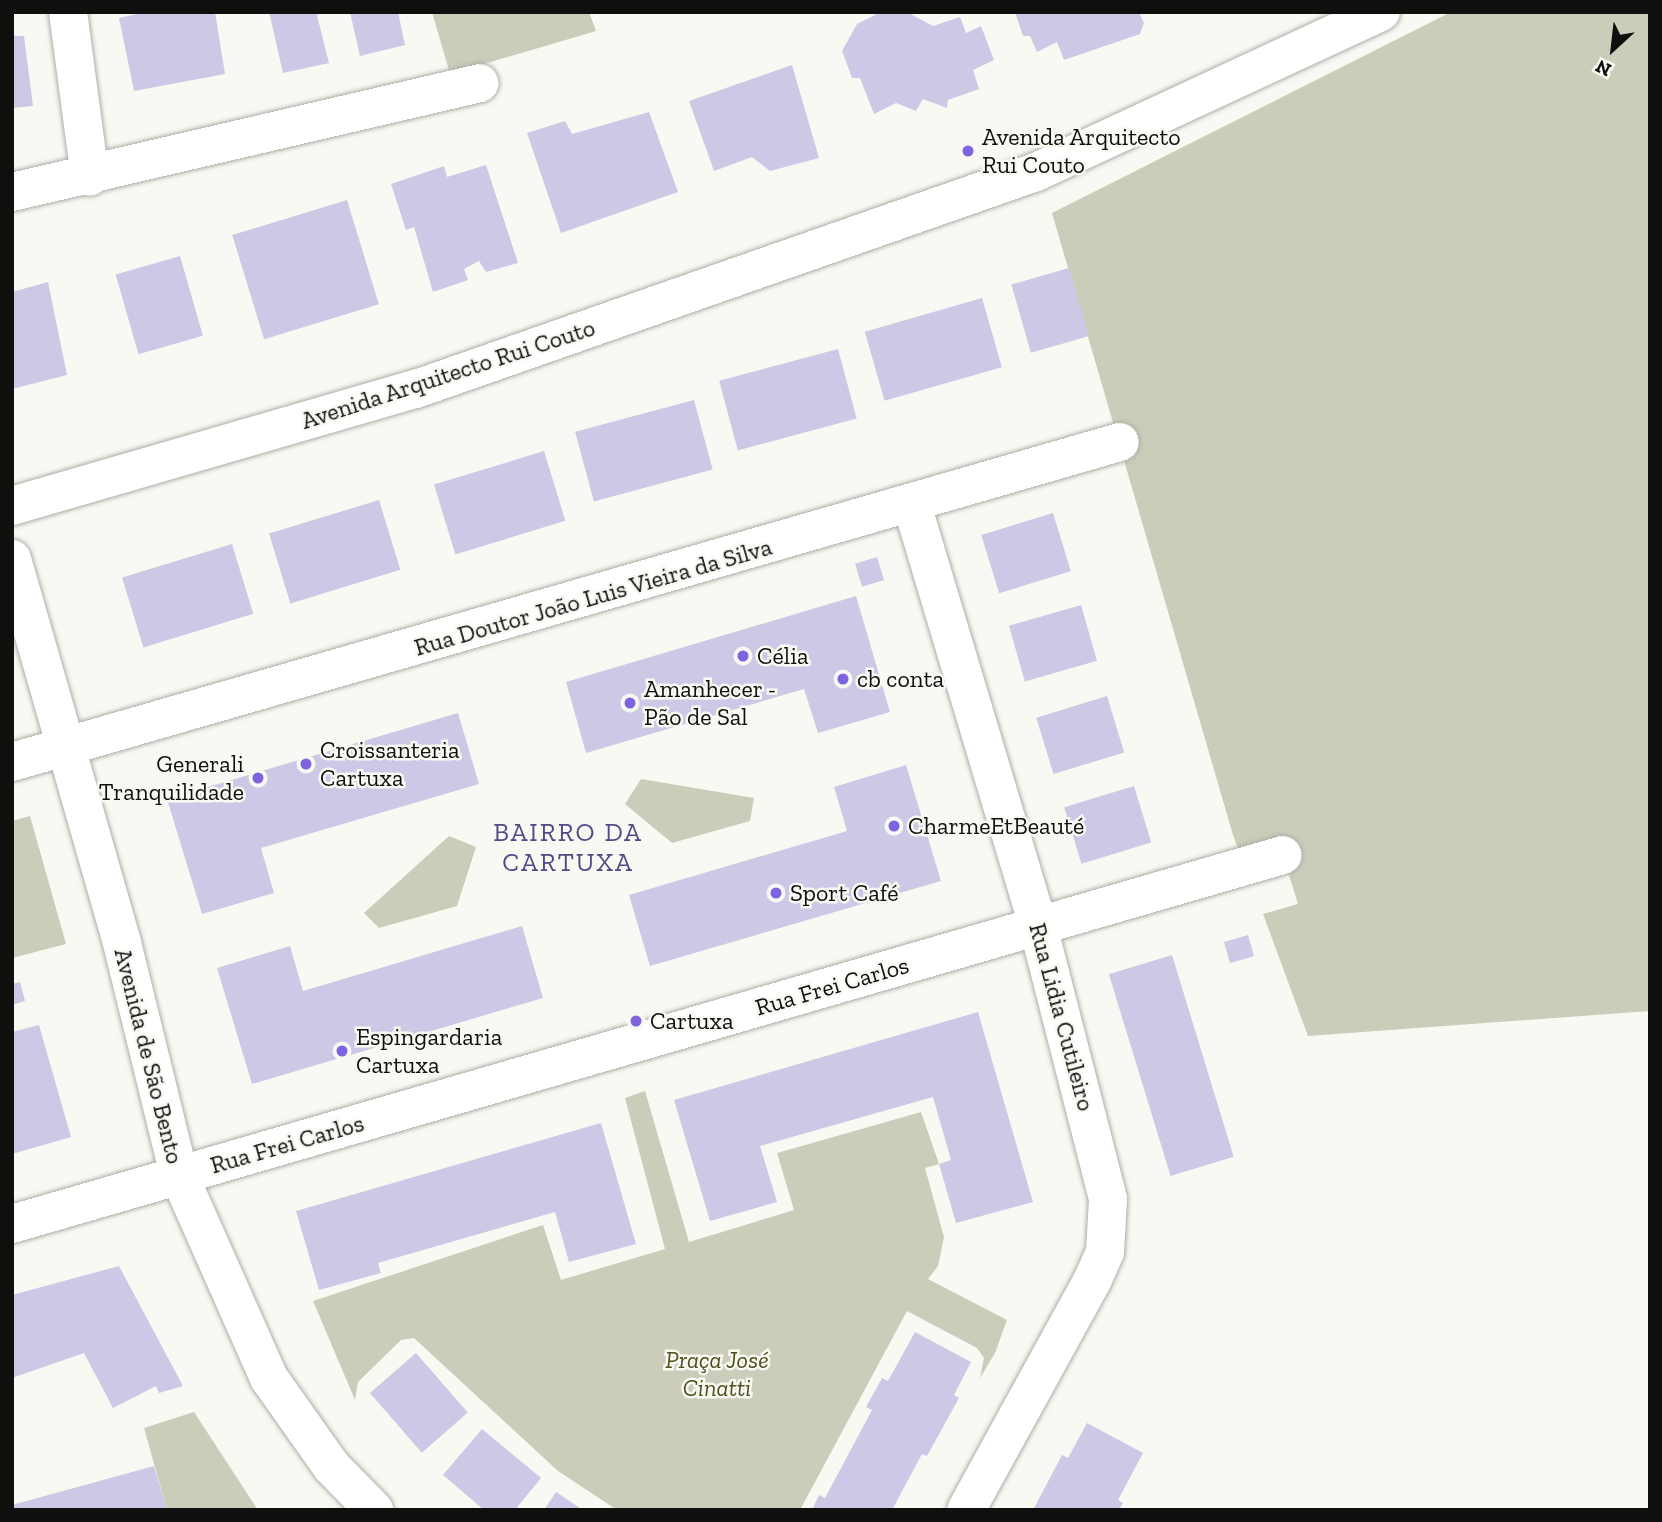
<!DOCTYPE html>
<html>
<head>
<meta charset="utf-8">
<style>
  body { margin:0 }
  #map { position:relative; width:1662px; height:1522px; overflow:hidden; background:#f8f9f2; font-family:"Zilla Slab",serif }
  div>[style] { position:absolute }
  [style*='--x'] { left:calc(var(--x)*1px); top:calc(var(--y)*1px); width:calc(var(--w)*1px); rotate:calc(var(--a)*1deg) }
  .green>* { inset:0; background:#ccccba }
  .building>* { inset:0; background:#ccc9e6; transform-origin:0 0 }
  .roads { filter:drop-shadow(0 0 2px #aeaea8) drop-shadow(0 0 2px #aeaea8) }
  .minor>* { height:38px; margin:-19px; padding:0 19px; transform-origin:19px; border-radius:19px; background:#fff }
  .dots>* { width:19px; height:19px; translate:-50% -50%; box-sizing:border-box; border:4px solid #f8f9f2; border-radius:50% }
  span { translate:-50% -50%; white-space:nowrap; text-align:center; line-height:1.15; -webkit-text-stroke:5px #f8f9f2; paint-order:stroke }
  .poi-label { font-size:24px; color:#0f0f0d }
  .left { translate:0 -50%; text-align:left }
  .right { translate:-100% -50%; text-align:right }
  .street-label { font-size:24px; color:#0f0f0d }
  .park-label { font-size:24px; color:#504f1d; font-style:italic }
  .neighbourhood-label { font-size:26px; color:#544886; letter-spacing:2px }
  .frame { position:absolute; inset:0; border:14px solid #0f0f0d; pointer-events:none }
  .north { position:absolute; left:1578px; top:14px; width:70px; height:70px; -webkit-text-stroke:5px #f8f9f2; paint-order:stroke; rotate:207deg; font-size:19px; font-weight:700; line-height:28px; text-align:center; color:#0f0f0d }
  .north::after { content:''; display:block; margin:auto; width:24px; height:32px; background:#0f0f0d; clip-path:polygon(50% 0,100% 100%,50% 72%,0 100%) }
</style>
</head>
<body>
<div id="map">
  <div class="green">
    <i style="clip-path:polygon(432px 12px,589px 12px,596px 31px,450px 74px)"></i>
    <i style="clip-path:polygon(1451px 12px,1650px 12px,1650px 1011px,1308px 1036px,1263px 914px,1298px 904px,1278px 840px,1239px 851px,1233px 835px,1052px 213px)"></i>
    <i style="clip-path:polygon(641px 779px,754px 798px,750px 821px,672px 843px,625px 804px)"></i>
    <i style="clip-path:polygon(30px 816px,66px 944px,12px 958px,12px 821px)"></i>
    <i style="clip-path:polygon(449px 836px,476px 847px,457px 906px,379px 928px,364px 913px)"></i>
    <i style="clip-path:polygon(645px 1091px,689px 1242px,794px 1210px,777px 1153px,921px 1112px,939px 1164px,925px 1168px,944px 1237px,938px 1266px,928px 1279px,1007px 1320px,995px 1353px,980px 1378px,984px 1358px,977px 1348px,907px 1311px,800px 1510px,617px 1510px,558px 1471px,414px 1338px,401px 1340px,358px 1382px,355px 1400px,313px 1301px,543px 1225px,561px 1280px,665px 1249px,625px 1098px)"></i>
    <i style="clip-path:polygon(194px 1412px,258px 1510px,167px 1510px,144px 1428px)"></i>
  </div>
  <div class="building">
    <i style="clip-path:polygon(146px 12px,215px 12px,225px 74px,134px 91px,119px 18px)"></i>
    <i style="clip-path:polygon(269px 12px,326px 12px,317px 15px,329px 63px,283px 73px)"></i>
    <i style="clip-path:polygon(350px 12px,398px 12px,405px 45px,360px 56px)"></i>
    <i style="clip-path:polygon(881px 12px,907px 12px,933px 26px,960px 17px,966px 33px,981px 26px,994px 60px,973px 70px,979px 89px,948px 100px,947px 108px,923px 99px,916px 111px,896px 103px,874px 114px,860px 78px,852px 78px,842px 51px,857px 24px)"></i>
    <i style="clip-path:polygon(1015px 12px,1139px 12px,1144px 23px,1140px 34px,1064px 60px,1057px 42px,1037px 52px,1030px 36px,1023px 36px)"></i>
    <i style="clip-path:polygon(12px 29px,15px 36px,24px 36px,33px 106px,12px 108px)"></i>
    <i style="clip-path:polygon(792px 65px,819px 158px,770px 171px,752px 157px,714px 171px,689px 101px)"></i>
    <i style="clip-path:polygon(649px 112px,678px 192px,561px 233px,527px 133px,565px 121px,572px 134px)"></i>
    <i style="clip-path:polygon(486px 165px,518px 263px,486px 272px,479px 261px,464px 269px,468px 280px,433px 292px,414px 227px,406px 230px,391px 184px,444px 166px,447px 177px)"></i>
    <i style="left:347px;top:200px;width:109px;height:120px;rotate:73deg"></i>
    <i style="left:180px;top:256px;width:83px;height:67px;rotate:74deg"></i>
    <i style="left:1069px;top:268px;width:71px;height:60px;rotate:74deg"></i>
    <i style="clip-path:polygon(48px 282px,67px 375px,12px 389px,12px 292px)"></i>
    <i style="left:982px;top:298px;width:72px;height:122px;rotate:74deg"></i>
    <i style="left:838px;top:349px;width:72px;height:123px;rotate:75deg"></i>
    <i style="left:694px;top:400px;width:72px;height:123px;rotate:75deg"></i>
    <i style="left:544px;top:451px;width:73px;height:115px;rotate:73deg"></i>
    <i style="left:379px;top:500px;width:73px;height:115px;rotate:73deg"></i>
    <i style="left:1053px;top:513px;width:61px;height:75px;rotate:73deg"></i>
    <i style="left:232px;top:544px;width:73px;height:115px;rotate:73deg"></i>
    <i style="left:877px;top:557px;width:24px;height:23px;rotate:73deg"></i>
    <i style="clip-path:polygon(856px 596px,890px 712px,818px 733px,804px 689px,586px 753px,566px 682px)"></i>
    <i style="left:1081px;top:605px;width:58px;height:75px;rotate:74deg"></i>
    <i style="left:1107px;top:696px;width:59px;height:74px;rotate:73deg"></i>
    <i style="clip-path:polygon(458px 713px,479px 784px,261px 848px,274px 893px,202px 914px,167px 799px)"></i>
    <i style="clip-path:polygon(906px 765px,941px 881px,650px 966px,629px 895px,847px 831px,834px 787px)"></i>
    <i style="left:1134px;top:786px;width:59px;height:73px;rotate:73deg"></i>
    <i style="clip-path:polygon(522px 926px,543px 998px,252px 1084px,217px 968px,290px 946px,303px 991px)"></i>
    <i style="left:1248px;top:935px;width:22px;height:25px;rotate:74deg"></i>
    <i style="left:1172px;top:955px;width:211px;height:66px;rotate:73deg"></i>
    <i style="clip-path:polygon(20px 982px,25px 1001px,12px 1005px,12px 984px)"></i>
    <i style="clip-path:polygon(978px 1012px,1033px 1202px,956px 1223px,939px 1164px,951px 1160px,933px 1097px,760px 1146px,777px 1202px,710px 1221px,674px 1100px)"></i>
    <i style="clip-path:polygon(39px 1025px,71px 1137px,12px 1154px,12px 1032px)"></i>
    <i style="clip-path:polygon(601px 1123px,636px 1244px,569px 1262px,555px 1212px,378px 1263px,381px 1273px,319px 1290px,296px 1211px)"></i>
    <i style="clip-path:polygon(119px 1266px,183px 1386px,159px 1393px,156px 1386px,113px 1408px,84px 1353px,12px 1378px,12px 1295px)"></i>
    <i style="clip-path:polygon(915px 1332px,971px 1362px,954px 1395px,959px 1398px,927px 1456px,922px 1454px,892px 1510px,812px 1510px,819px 1495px,825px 1498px,872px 1410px,866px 1407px,882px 1378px,888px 1381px)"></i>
    <i style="left:416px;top:1353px;width:79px;height:61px;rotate:49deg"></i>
    <i style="clip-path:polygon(1087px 1423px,1143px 1453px,1118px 1500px,1123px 1503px,1119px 1510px,1033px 1510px,1062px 1455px,1068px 1458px)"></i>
    <i style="clip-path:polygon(482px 1429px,541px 1478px,515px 1510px,484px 1510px,443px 1475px)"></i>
    <i style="clip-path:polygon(154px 1466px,167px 1510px,12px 1510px,12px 1505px)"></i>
    <i style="clip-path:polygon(556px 1492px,583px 1510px,544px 1510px)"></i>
  </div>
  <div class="roads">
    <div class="minor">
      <i style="--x:68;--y:12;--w:166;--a:82.4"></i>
      <i style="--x:12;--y:192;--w:480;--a:-13.1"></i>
      <i style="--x:912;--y:505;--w:439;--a:73.3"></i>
      <i style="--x:1038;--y:926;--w:282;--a:75.6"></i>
      <i style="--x:1108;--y:1199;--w:53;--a:93.2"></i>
      <i style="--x:1105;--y:1252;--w:32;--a:114"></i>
      <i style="--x:1092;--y:1281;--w:261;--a:118.8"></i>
      <i style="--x:12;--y:506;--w:421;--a:-16.2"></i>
      <i style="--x:416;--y:389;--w:657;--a:-19.29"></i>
      <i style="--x:1036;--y:172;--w:380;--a:-24.9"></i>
      <i style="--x:12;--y:559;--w:399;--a:74"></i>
      <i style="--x:122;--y:943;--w:239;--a:76.2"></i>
      <i style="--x:179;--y:1175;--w:222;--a:66.1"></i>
      <i style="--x:269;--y:1378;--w:108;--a:54.8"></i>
      <i style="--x:331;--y:1466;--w:62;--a:45.7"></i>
      <i style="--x:12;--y:762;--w:1153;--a:-16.11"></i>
      <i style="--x:12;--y:1224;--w:1323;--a:-16.19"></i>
    </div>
  </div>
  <div class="dots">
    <i style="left:968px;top:151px;background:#7f62dd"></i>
    <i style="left:743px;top:656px;background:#7f62dd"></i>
    <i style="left:843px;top:679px;background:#7f62dd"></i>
    <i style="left:630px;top:703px;background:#7f62dd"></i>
    <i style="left:306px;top:764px;background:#7f62dd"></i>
    <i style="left:258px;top:778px;background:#7f62dd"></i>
    <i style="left:894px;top:826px;background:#7f62dd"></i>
    <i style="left:776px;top:893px;background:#7f62dd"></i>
    <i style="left:636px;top:1021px;background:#7f62dd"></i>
    <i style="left:342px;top:1051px;background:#7f62dd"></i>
  </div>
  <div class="poi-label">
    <span class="left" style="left:982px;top:151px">Avenida Arquitecto<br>Rui Couto</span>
    <span class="left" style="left:757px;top:656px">Célia</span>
    <span class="left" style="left:857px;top:679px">cb conta</span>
    <span class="left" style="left:644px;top:703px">Amanhecer -<br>Pão de Sal</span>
    <span class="left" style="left:320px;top:764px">Croissanteria<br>Cartuxa</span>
    <span class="right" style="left:244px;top:778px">Generali<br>Tranquilidade</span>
    <span class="left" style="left:908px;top:826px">CharmeEtBeauté</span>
    <span class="left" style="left:790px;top:893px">Sport Café</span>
    <span class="left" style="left:650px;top:1021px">Cartuxa</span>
    <span class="left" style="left:356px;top:1051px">Espingardaria<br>Cartuxa</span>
  </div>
  <div class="street-label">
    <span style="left:448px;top:374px;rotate:-18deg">Avenida Arquitecto Rui Couto</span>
    <span style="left:593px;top:597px;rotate:-16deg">Rua Doutor João Luis Vieira da Silva</span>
    <span style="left:832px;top:986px;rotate:-16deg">Rua Frei Carlos</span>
    <span style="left:1062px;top:1017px;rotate:75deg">Rua Lidia Cutileiro</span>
    <span style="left:149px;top:1056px;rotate:76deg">Avenida de São Bento</span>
    <span style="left:287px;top:1144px;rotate:-16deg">Rua Frei Carlos</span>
  </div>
  <div class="park-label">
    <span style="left:717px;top:1374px">Praça José<br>Cinatti</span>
  </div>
  <div class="neighbourhood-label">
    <span style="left:568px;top:848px">BAIRRO DA<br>CARTUXA</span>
  </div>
  <div class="frame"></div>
  <div class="north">N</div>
</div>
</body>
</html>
